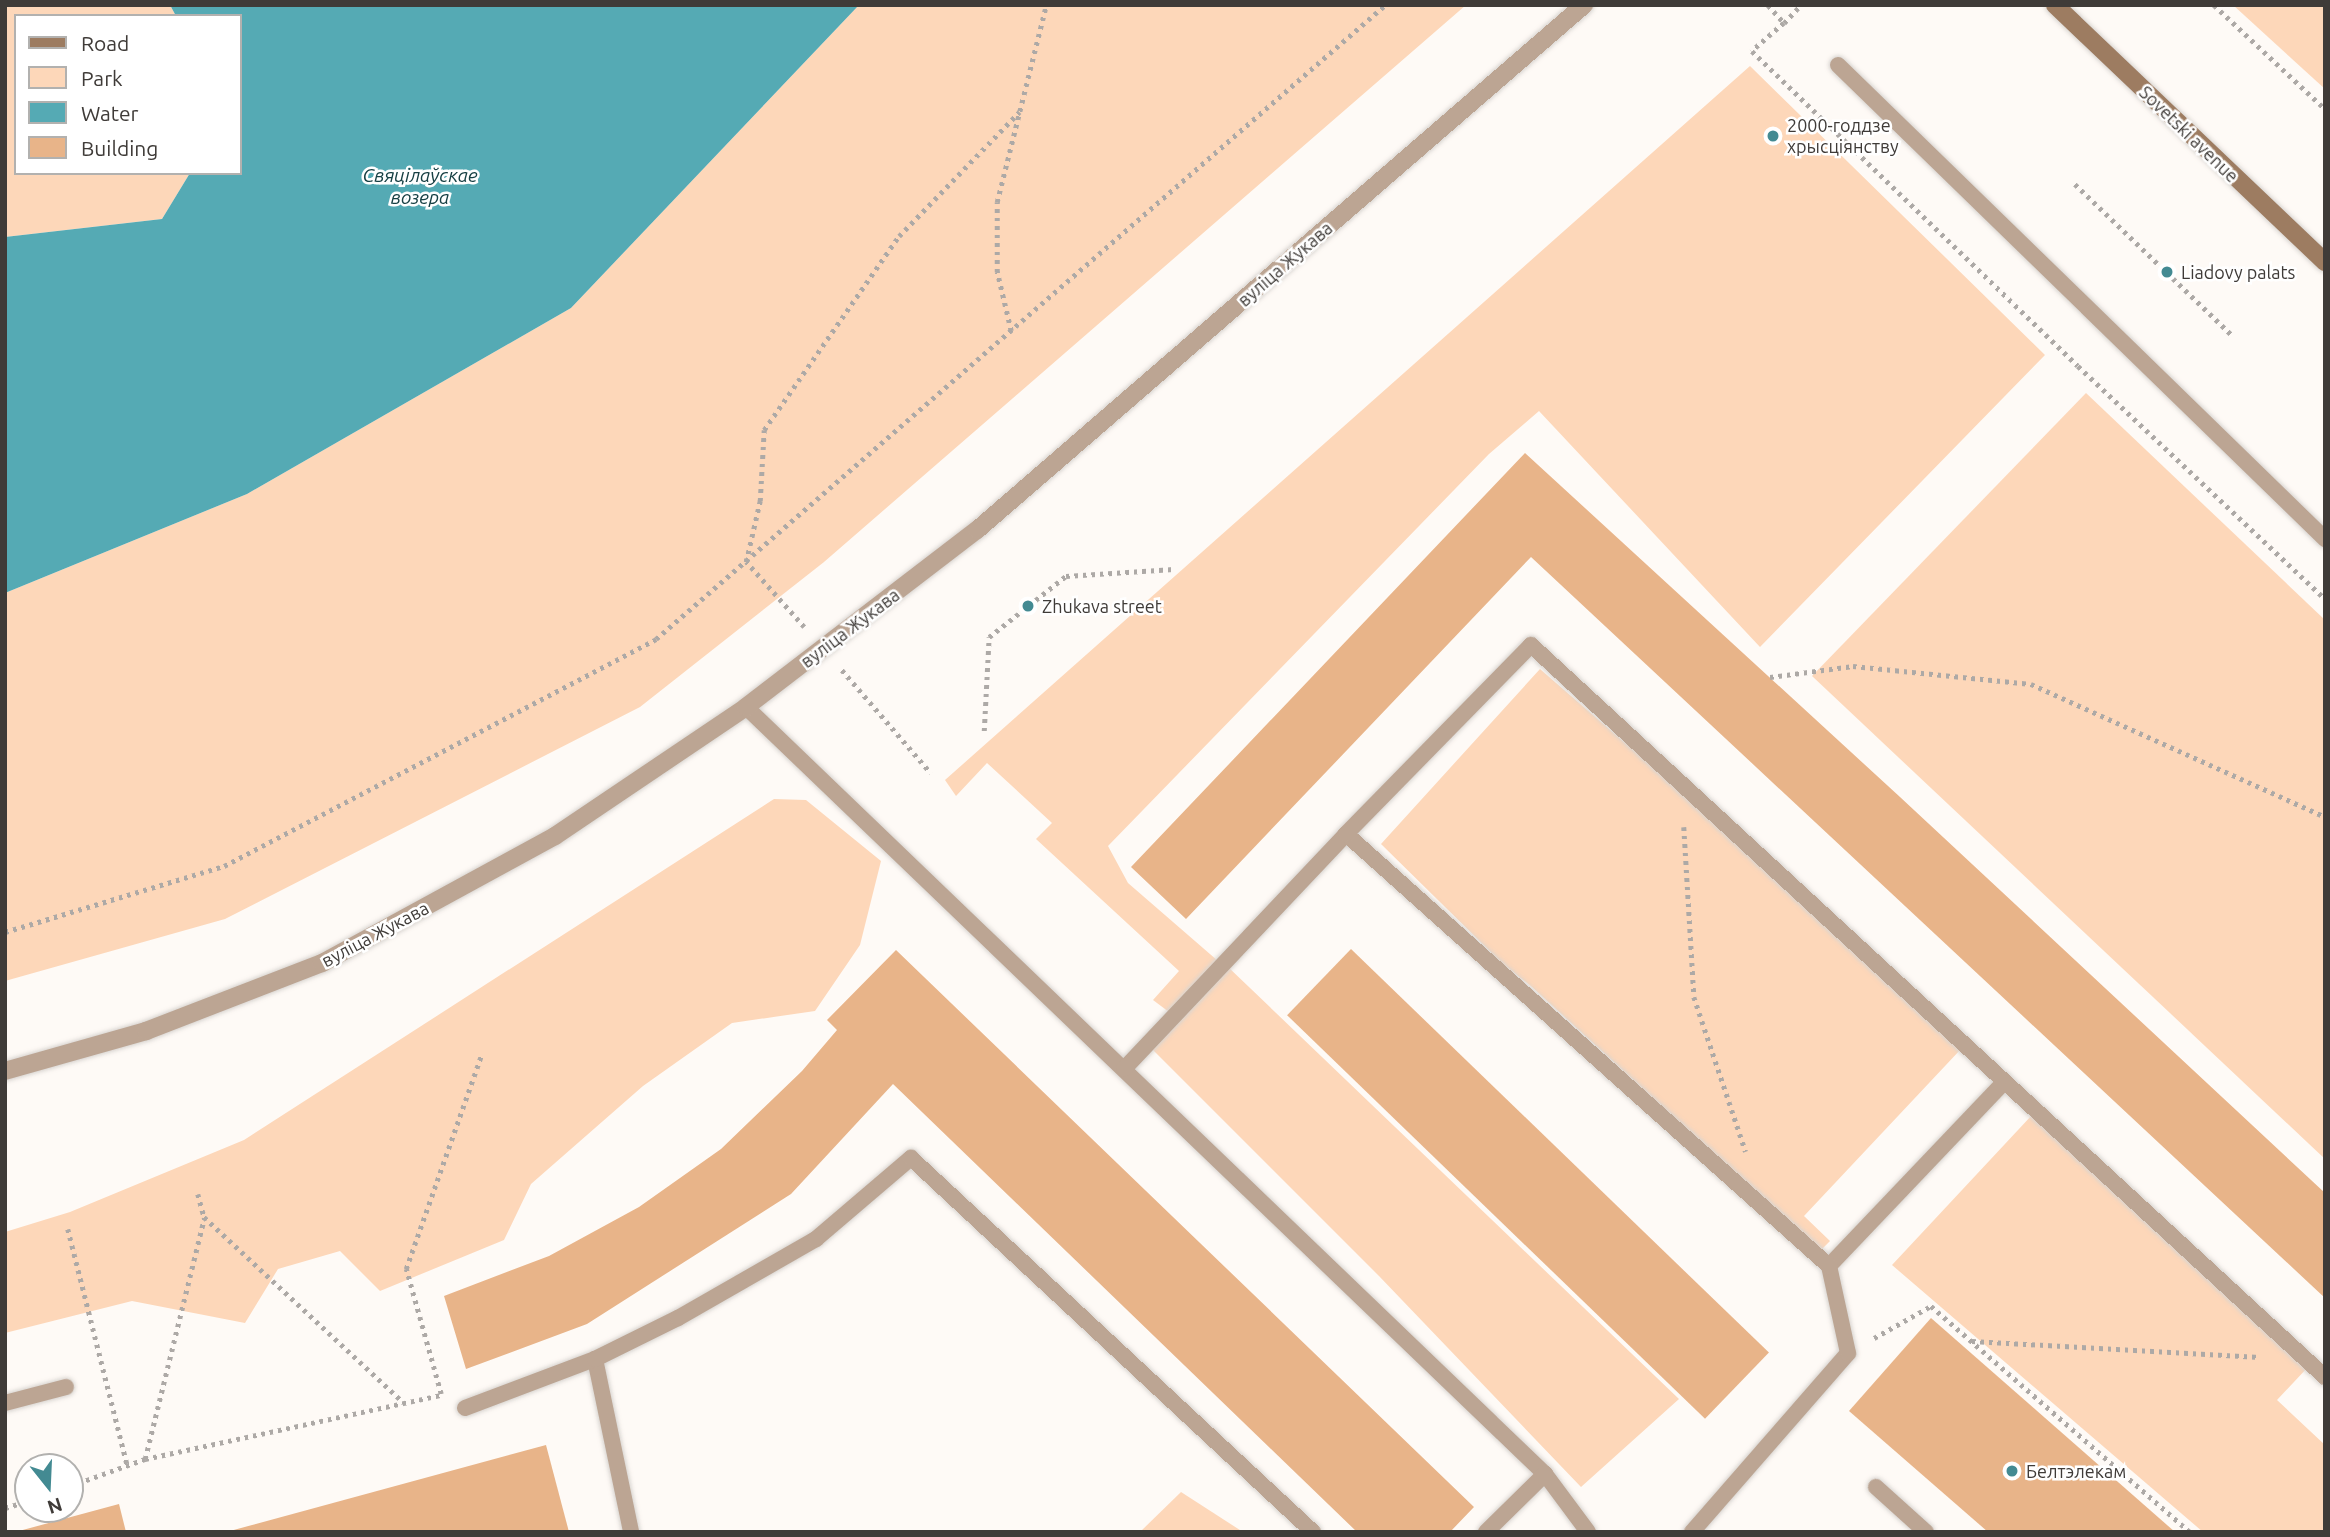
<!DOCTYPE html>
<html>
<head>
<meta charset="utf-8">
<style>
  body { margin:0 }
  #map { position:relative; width:2330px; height:1537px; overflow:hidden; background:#fefaf6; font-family:Ubuntu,sans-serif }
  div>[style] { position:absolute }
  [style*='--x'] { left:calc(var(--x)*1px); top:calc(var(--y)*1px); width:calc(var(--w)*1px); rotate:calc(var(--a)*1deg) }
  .green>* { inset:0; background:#fdd7b9 }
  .water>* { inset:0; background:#55aab4 }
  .building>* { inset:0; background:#e8b489; transform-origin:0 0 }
  .path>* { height:4.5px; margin-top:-2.25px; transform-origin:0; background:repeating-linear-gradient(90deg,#ada9a6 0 3.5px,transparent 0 8.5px) }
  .roads { filter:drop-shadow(0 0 2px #d8d4d0) drop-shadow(0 0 2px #d8d4d0) }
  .service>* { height:16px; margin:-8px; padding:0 8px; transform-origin:8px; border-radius:8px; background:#bca593 }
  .tertiary>* { height:18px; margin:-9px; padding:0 9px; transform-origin:9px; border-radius:9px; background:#bca593 }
  .secondary>* { height:18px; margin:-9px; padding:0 9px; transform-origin:9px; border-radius:9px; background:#9d7c61 }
  .dots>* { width:19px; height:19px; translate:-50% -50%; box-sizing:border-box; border:4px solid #fff; border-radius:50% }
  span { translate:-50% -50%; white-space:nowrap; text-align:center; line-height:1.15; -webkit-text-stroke:5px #fff; paint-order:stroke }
  .poi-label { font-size:18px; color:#3f3b38 }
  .left { translate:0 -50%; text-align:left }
  .street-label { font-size:18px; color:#3f3b38 }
  .water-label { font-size:19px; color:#174044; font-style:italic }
  .frame { position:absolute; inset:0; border:7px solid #3f3b38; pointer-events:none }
  .legend { position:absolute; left:14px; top:14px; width:228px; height:161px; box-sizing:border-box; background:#fff; border:2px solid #b2b1af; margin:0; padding:9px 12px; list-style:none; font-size:21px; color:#3f3b38 }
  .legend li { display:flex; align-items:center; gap:14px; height:35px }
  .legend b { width:35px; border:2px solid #b2b1af }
  .north { position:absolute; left:14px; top:1453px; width:70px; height:70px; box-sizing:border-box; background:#fff; border:2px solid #b2b1af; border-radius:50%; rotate:162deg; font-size:19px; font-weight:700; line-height:28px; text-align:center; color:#3f3b38 }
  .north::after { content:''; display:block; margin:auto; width:24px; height:32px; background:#438a92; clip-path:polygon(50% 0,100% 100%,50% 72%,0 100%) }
</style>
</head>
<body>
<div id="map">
  <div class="green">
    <i style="clip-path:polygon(5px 5px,170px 5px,176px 16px,16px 16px,16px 173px,190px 173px,162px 219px,5px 237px)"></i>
    <i style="clip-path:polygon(859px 5px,1466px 5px,824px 562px,640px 707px,225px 919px,5px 981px,5px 593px,247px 494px,571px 308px)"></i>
    <i style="clip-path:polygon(2233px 5px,2325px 5px,2325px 89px)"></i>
    <i style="clip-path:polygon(1750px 66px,2045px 355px,1760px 647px,1539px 411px,1489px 454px,1108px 846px,1128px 883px,1218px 961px,1169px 1012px,1153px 1000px,1179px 971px,1036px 839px,1052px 823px,987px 763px,956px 796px,945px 780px)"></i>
    <i style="clip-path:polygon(2086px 393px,2325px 620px,2325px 1159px,1812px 676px)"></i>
    <i style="clip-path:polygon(1540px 669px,1655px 769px,1961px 1049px,1804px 1216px,1830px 1241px,1820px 1251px,1532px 987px,1502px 963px,1381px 844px)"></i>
    <i style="clip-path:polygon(774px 799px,806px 800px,881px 861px,860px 945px,815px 1011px,732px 1023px,643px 1086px,531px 1184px,504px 1240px,380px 1291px,340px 1251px,278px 1269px,245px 1323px,132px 1301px,5px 1333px,5px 1232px,70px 1212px,244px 1140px)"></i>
    <i style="clip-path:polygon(1227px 966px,1679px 1399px,1581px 1487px,1379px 1276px,1151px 1048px)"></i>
    <i style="clip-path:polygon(2032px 1115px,2308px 1367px,2277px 1400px,2325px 1445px,2325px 1532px,2203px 1532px,1892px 1265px)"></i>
    <i style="clip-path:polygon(1181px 1492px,1243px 1532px,1140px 1532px)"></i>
  </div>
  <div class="water">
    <i style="clip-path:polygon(170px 5px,859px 5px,571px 308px,247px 494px,5px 593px,5px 237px,162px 219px,190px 173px,240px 173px,240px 16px,176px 16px)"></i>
  </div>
  <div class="building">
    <i style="clip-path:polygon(1525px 453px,1900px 797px,2325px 1193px,2325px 1298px,1531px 557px,1186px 919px,1131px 867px)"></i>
    <i style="left:1351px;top:949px;width:581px;height:92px;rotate:44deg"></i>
    <i style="clip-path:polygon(896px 950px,1474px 1507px,1450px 1532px,1357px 1532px,893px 1084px,791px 1194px,587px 1324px,466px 1369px,444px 1296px,549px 1256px,639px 1207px,721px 1149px,802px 1071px,837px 1030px,827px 1020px)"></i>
    <i style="clip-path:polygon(1931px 1318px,2175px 1532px,1988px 1532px,1849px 1411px)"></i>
    <i style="clip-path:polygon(546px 1445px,569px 1532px,230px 1532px,230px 1531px)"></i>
    <i style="clip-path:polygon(119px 1504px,126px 1532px,19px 1532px,19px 1531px)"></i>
  </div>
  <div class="path">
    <i style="--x:1768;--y:5;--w:24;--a:48"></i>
    <i style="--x:1784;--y:23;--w:25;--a:-47"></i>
    <i style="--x:2214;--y:5;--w:152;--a:43.1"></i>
    <i style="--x:1784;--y:23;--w:43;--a:138.8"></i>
    <i style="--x:1752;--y:51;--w:453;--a:44"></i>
    <i style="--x:2078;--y:366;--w:340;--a:43.3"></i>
    <i style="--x:2075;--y:184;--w:218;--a:43.9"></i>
    <i style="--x:1011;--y:331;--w:61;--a:-103.3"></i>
    <i style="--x:997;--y:272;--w:70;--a:-90"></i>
    <i style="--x:997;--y:202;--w:203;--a:-76"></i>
    <i style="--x:804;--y:627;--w:87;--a:-131.7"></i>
    <i style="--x:746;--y:562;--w:63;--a:-77.1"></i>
    <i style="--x:760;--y:501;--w:71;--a:-86.8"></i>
    <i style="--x:764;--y:430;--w:236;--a:-55.2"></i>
    <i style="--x:899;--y:236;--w:173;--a:-45.9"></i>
    <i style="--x:842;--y:670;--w:136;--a:49.2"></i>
    <i style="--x:1770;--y:677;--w:84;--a:-7.5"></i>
    <i style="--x:1853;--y:666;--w:179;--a:5.8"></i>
    <i style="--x:2031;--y:684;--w:323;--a:24.3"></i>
    <i style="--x:984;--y:731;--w:94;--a:-87"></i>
    <i style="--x:989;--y:637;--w:98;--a:-38.4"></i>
    <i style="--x:1066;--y:576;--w:108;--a:-3.7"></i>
    <i style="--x:1684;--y:827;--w:170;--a:86.6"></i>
    <i style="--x:1694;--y:997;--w:163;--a:71.5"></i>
    <i style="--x:5;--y:932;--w:229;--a:-16.8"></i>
    <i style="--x:224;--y:866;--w:488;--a:-27.7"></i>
    <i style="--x:656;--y:639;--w:966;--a:-41.01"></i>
    <i style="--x:198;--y:1194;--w:24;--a:75"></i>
    <i style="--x:204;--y:1217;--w:273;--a:42.9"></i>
    <i style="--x:68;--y:1229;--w:245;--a:75.9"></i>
    <i style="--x:1874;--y:1338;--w:65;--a:-29.3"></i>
    <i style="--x:1931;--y:1306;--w:344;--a:41.1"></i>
    <i style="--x:1972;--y:1341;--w:288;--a:3.2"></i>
    <i style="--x:441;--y:1394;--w:130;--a:-105.6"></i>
    <i style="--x:406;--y:1269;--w:226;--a:-70.6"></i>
    <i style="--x:145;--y:1459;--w:248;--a:-76.2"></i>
    <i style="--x:70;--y:1486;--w:80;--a:-19.8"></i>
    <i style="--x:145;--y:1459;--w:302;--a:-12.2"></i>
    <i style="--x:5;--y:1508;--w:24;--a:-17"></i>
  </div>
  <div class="roads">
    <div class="service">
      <i style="--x:1838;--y:65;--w:680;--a:44.22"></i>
      <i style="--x:746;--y:707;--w:1108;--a:43.83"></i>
      <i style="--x:1545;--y:1474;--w:72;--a:53.4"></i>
      <i style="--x:1124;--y:1069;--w:323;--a:-46.6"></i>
      <i style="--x:1829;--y:1266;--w:254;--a:-46.4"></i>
      <i style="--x:595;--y:1359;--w:177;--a:78.2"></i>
      <i style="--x:5;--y:1403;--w:63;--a:-14.7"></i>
      <i style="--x:465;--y:1408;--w:139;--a:-20.7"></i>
      <i style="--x:595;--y:1359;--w:93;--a:-26.3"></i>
      <i style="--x:678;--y:1318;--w:159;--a:-29.8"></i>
      <i style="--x:816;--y:1239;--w:125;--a:-40.5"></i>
      <i style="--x:911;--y:1158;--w:549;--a:42.93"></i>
      <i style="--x:1876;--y:1487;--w:67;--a:42"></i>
      <i style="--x:1486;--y:1532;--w:83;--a:-44.5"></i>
      <i style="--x:1692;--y:1532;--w:237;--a:-48.9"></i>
      <i style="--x:1848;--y:1353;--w:89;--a:-102.3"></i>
      <i style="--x:1829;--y:1266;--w:648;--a:-138.19"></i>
      <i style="--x:1346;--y:834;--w:264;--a:-45.6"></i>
      <i style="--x:1531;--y:645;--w:1080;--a:42.67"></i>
    </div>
    <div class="tertiary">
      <i style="--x:5;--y:1071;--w:147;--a:-15.8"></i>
      <i style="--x:146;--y:1031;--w:189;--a:-21.1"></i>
      <i style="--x:322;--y:963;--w:265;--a:-28.6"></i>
      <i style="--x:555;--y:836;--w:230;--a:-34"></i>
      <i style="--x:746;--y:707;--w:291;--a:-37.5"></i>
      <i style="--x:977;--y:530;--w:803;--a:-40.86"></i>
    </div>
    <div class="secondary">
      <i style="--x:2055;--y:5;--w:373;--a:43.6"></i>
    </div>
  </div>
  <div class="dots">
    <i style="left:1773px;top:136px;background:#438a92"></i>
    <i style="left:2167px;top:272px;background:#438a92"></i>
    <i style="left:1028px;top:606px;background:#438a92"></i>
    <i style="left:2012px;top:1471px;background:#438a92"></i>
  </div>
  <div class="poi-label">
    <span class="left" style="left:1787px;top:136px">2000-годдзе<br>хрысціянству</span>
    <span class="left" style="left:2181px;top:272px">Liadovy palats</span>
    <span class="left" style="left:1042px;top:606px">Zhukava street</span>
    <span class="left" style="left:2026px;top:1471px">Белтэлекам</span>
  </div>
  <div class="street-label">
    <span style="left:2189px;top:134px;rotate:44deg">Sovetski avenue</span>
    <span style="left:1285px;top:264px;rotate:-41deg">вуліца Жукава</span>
    <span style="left:850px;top:628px;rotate:-37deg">вуліца Жукава</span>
    <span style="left:375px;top:934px;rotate:-28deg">вуліца Жукава</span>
  </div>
  <div class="water-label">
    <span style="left:420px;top:187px">Свяцілаўскае<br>возера</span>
  </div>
  <div class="frame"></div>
  <ul class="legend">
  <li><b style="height:9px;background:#9d7c61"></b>Road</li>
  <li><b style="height:19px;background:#fdd7b9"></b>Park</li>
  <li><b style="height:19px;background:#55aab4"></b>Water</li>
  <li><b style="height:19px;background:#e8b489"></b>Building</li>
  </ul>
  <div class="north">N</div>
</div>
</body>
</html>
